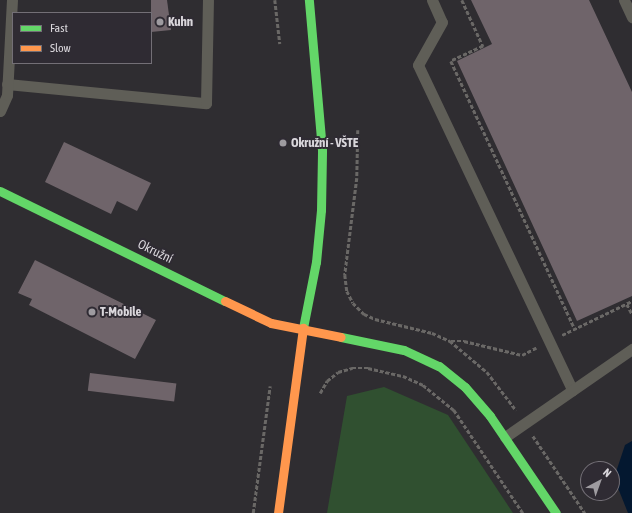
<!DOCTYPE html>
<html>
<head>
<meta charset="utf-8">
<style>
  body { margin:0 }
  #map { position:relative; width:632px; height:513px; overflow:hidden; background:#2f2d31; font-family:"Asap Condensed",sans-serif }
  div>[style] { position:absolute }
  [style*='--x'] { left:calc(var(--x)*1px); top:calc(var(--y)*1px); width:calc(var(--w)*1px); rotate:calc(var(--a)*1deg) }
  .green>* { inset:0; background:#305030 }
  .water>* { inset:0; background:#041830 }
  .building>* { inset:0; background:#6f646a; transform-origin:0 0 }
  .path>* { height:2.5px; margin-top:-1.25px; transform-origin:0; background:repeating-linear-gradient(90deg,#6a6866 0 4px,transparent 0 6px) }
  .lane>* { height:11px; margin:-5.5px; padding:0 5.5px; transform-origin:5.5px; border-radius:5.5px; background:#5f5e57 }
  .fast>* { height:9px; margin:-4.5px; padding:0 4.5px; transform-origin:4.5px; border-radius:4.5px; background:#63d668 }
  .slow>* { height:9px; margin:-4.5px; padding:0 4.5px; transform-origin:4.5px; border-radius:4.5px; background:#ff974d }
  .dots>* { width:11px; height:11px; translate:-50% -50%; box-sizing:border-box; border:2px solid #2f2b33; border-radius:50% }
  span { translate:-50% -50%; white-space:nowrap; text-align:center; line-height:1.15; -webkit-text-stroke:4px #2f2b33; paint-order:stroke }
  .poi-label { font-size:13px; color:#d9d6db; font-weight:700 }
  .left { translate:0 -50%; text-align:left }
  .street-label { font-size:13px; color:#d9d6db }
  .legend { position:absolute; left:12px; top:12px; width:140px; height:52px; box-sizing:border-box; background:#2f2b33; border:1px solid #736f76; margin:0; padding:5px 7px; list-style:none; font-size:12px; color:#d9d6db }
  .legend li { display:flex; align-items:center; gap:8px; height:20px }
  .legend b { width:20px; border:1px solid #736f76 }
  .north { position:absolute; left:580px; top:461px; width:40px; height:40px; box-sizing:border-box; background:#2f2b33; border:1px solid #736f76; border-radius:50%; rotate:41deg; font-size:11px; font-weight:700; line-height:16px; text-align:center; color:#d9d6db }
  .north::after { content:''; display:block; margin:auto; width:14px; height:18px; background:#9e9ba0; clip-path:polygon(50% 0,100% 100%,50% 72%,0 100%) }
</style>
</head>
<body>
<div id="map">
  <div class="green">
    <i style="clip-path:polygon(384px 387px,448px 415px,513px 513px,327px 513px,347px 396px)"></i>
  </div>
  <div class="water">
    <i style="clip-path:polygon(632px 441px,632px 513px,628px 513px,614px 478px,625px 445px)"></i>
  </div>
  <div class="building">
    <i style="clip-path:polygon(151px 0,167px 0,171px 30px,151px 32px)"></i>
    <i style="clip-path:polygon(471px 0,589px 0,632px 92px,632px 296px,577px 321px,457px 61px,492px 44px)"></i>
    <i style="clip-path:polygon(64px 142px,151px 183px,137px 211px,117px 201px,111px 214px,45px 182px)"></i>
    <i style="clip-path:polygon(35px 260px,156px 320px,135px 359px,29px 305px,32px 299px,18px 293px)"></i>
    <i style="left:90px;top:373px;width:87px;height:18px;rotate:7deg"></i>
  </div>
  <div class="path">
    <i style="--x:275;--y:0;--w:44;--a:83.5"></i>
    <i style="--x:462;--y:0;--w:51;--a:65.5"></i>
    <i style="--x:483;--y:46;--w:35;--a:155"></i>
    <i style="--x:451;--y:61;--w:295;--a:65.2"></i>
    <i style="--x:358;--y:130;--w:48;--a:91.2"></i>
    <i style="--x:357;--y:178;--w:98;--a:97.1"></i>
    <i style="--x:345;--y:275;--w:16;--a:83"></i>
    <i style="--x:347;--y:291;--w:13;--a:63"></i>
    <i style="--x:353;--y:303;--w:16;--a:45"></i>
    <i style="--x:364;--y:314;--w:12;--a:24"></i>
    <i style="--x:375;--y:319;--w:59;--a:13.8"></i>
    <i style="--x:432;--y:333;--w:20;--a:24"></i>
    <i style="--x:450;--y:341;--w:48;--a:40"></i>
    <i style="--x:487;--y:372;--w:48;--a:52.7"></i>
    <i style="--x:627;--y:304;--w:11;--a:63"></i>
    <i style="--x:562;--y:335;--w:78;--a:-25.9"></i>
    <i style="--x:451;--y:341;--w:13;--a:0"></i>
    <i style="--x:464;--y:341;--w:60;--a:13.6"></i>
    <i style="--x:522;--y:355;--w:16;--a:-27"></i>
    <i style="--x:320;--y:393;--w:14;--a:-60"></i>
    <i style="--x:327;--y:381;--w:14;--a:-39"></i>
    <i style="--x:338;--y:372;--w:15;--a:-16"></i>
    <i style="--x:352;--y:368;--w:16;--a:0"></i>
    <i style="--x:368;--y:368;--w:36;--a:13"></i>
    <i style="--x:403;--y:376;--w:22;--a:24"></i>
    <i style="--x:423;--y:385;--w:40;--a:39"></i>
    <i style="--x:454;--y:410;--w:124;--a:56.2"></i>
    <i style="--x:533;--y:436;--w:93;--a:56"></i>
    <i style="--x:253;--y:513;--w:128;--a:-82.4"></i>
  </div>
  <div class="lane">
    <i style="--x:432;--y:0;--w:24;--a:66"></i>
    <i style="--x:442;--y:22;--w:49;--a:119.2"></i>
    <i style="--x:418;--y:65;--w:360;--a:64.6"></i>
    <i style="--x:624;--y:0;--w:19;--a:65"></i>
    <i style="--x:7;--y:84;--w:200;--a:5.5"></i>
    <i style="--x:206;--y:103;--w:103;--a:-88.9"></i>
    <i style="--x:0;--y:111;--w:17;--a:-66"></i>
    <i style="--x:7;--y:95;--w:95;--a:-87"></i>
    <i style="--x:505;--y:437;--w:155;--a:-34.7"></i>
  </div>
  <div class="fast">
    <i style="--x:0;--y:191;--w:250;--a:26.1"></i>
    <i style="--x:303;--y:328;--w:67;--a:-78.9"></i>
    <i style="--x:316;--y:262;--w:52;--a:-84.5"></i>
    <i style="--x:321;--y:210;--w:60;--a:-89"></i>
    <i style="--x:322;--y:150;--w:151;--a:-95"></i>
    <i style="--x:341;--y:337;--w:64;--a:11.7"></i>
    <i style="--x:404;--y:350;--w:38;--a:25"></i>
    <i style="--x:439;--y:366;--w:33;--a:39"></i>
    <i style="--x:465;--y:387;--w:38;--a:49"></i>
    <i style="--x:490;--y:416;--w:117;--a:55.8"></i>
  </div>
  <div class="slow">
    <i style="--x:225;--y:301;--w:51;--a:25.6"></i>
    <i style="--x:271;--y:323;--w:71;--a:11.3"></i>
    <i style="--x:278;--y:513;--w:187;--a:-82.3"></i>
  </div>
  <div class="dots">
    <i style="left:160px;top:22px;background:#9e9ba0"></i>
    <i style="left:283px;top:143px;background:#9e9ba0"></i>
    <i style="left:92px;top:312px;background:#9e9ba0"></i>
  </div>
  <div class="poi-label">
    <span class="left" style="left:168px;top:22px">Kuhn</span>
    <span class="left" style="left:291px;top:143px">Okružní - VŠTE</span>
    <span class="left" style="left:100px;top:312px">T-Mobile</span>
  </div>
  <div class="street-label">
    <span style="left:155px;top:252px;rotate:26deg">Okružní</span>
  </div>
  <ul class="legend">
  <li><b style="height:5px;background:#63d668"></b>Fast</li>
  <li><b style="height:5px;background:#ff974d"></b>Slow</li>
  </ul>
  <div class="north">N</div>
</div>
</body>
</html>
